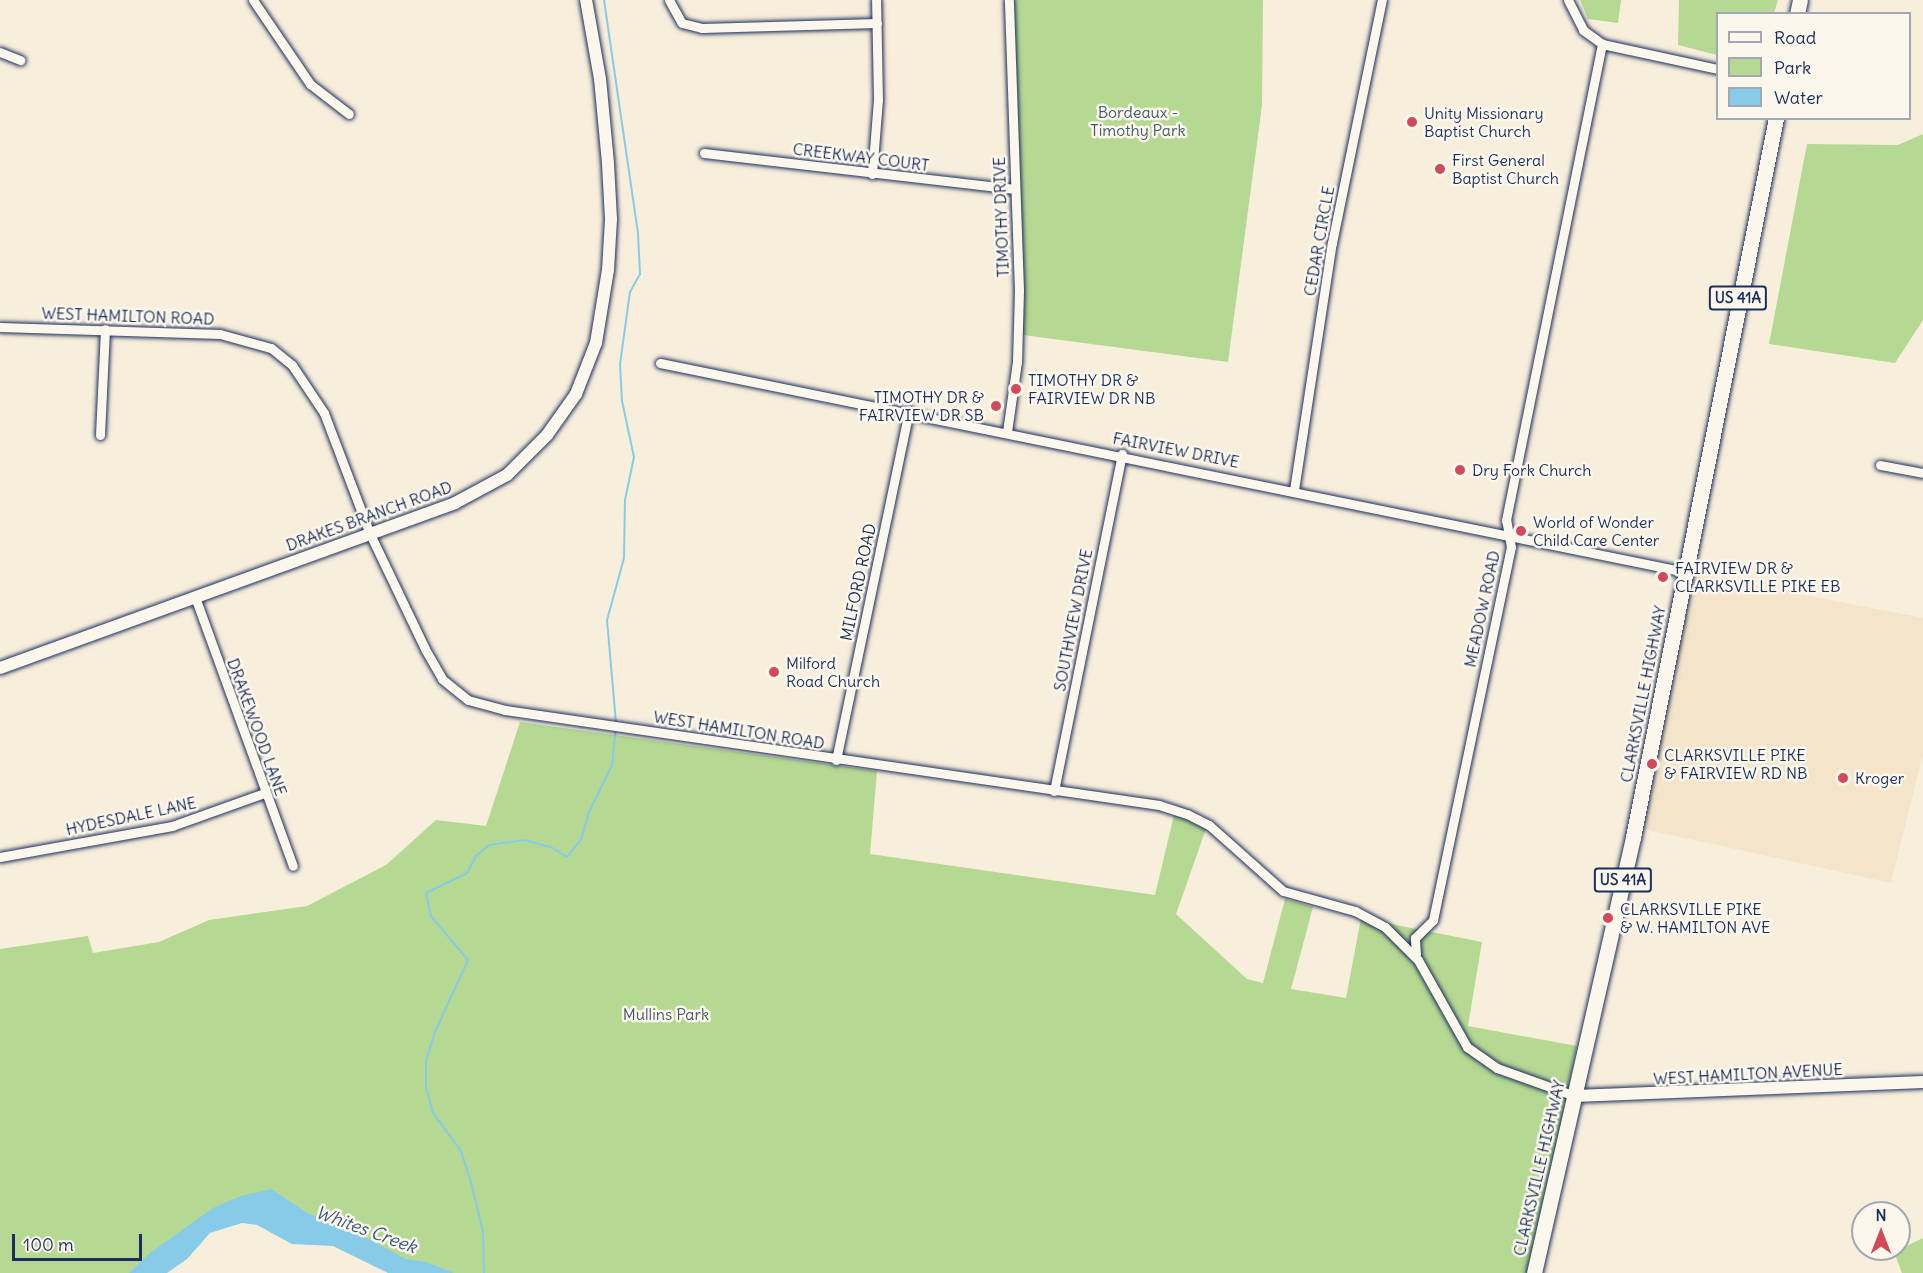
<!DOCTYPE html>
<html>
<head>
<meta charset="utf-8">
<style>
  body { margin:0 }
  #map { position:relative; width:1923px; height:1273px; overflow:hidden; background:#f8eedc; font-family:Delius,sans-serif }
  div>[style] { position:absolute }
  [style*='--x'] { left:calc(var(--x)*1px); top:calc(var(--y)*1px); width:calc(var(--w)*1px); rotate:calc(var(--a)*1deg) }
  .built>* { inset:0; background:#f4e4c9 }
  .green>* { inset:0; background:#b5d893 }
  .water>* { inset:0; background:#87cbe8 }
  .stream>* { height:2px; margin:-1px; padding:0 1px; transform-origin:1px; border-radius:1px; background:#87cbe8 }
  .roads { filter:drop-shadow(0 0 2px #1b2f5e) drop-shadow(0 0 2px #1b2f5e) }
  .minor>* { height:9px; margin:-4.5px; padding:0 4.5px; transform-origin:4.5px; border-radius:4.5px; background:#fbf7ec }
  .tertiary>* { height:12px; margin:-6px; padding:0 6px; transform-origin:6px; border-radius:6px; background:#fbf7ec }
  .primary>* { height:15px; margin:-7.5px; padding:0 7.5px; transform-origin:7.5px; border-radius:7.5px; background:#fbf7ec }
  .dots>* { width:16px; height:16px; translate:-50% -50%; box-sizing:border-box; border:3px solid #fbf7ec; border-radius:50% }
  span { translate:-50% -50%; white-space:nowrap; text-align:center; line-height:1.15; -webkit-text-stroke:5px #fbf7ec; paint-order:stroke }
  .shield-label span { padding:2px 4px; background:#fbf7ec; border:2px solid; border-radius:4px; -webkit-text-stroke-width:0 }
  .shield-label { font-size:15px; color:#1b2f5e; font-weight:700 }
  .park-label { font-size:16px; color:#42596b }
  .poi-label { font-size:16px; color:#1b2f5e }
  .left { translate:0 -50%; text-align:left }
  .right { translate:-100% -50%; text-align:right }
  .street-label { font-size:16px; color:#1b2f5e }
  .water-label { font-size:18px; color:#365680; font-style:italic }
  .legend { position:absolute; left:1716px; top:12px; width:195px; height:108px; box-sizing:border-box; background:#fbf7ec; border:2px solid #a1a7b3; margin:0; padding:8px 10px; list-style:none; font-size:18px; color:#1b2f5e }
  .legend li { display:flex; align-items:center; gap:12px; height:30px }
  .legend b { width:30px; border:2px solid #a1a7b3 }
  .north { position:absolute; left:1851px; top:1201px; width:60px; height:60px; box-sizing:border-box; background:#fbf7ec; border:2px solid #a1a7b3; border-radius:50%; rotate:0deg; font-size:16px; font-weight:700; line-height:24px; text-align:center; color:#1b2f5e }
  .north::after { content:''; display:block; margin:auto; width:21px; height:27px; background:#d1495b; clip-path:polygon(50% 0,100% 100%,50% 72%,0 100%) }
  .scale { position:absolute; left:12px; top:1234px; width:130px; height:27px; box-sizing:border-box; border:3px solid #1b2f5e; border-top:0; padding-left:8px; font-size:18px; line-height:21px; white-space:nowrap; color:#1b2f5e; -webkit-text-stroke:4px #fbf7ec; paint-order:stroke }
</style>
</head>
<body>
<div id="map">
  <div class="built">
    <i style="clip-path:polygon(1685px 572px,1923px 618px,1923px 755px,1891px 883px,1635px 827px)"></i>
  </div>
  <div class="green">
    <i style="clip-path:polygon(1014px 0,1263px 0,1262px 105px,1228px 362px,1023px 335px)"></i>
    <i style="clip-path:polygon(1580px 0,1621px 0,1618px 23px,1588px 19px)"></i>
    <i style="clip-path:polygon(1679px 0,1778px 0,1774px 13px,1718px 14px,1717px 55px,1678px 45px)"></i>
    <i style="clip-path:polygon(1923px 134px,1923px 320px,1895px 363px,1769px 344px,1807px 144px,1898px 145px)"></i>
    <i style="clip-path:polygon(520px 722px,877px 771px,870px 854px,1155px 895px,1174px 815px,1185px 818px,1206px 829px,1176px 914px,1247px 979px,1263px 983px,1285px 899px,1313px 907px,1291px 989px,1346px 998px,1361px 918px,1482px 942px,1468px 1026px,1577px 1046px,1531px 1273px,436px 1273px,258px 1205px,137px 1273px,0 1273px,0 949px,88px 936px,93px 953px,159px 942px,209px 920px,307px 906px,386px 865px,436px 820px,486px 826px)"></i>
    <i style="clip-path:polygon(1923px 1238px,1923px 1273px,1902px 1273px,1894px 1252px)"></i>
  </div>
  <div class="water">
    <i style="clip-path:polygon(271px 1189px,309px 1214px,342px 1225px,406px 1259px,426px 1262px,454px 1273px,388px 1273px,333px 1246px,292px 1244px,257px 1225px,242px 1223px,210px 1233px,187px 1259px,167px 1273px,129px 1273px,150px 1253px,213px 1208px,241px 1196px)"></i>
  </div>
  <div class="stream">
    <i style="--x:604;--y:0;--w:236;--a:81.7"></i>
    <i style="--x:638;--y:234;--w:40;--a:87.1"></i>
    <i style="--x:640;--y:274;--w:21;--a:119"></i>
    <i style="--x:630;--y:292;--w:73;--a:97.9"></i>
    <i style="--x:620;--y:364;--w:37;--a:87"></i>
    <i style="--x:622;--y:401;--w:57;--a:77.9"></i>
    <i style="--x:634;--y:457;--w:44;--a:101.8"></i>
    <i style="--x:625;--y:500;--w:58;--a:91"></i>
    <i style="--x:624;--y:558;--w:64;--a:105.3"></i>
    <i style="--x:607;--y:620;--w:103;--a:85"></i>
    <i style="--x:484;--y:1273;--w:41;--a:-91.4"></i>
    <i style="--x:483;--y:1232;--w:51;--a:-103.5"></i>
    <i style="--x:471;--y:1182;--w:33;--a:-108"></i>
    <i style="--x:461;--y:1151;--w:47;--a:-126.4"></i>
    <i style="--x:433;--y:1113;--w:28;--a:-105"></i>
    <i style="--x:426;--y:1086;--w:25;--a:-90"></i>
    <i style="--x:426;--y:1061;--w:28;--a:-73"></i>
    <i style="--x:434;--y:1034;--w:81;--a:-65.3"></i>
    <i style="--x:468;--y:960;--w:57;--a:-130.1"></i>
    <i style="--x:431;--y:916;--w:24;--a:-102"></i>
    <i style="--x:426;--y:893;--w:46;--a:-26"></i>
    <i style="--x:467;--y:873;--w:19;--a:-62"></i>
    <i style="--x:476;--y:856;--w:17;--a:-40"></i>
    <i style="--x:489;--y:845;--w:35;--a:-8"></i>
    <i style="--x:524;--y:840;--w:28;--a:15"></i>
    <i style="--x:551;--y:847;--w:19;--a:32"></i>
    <i style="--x:567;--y:857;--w:22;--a:-51"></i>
    <i style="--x:581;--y:840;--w:29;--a:-74"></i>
    <i style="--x:589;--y:812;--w:52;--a:-63.9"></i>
    <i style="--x:612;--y:765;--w:36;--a:-84"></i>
  </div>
  <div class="roads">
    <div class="minor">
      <i style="--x:253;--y:0;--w:102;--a:55.8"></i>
      <i style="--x:310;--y:84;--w:49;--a:37.6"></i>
      <i style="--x:669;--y:0;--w:26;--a:61"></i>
      <i style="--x:682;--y:23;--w:21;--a:14"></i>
      <i style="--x:702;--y:28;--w:175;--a:-1.6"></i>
      <i style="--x:1568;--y:0;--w:34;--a:63"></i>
      <i style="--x:1583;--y:30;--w:24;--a:36"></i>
      <i style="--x:1602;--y:44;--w:119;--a:12.2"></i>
      <i style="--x:0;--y:52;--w:22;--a:22"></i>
      <i style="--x:704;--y:153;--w:313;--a:6.6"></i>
      <i style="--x:872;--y:174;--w:74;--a:-85.4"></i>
      <i style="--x:878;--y:100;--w:100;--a:-91.1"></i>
      <i style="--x:0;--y:327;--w:220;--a:1.8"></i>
      <i style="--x:220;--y:334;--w:53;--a:15.4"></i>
      <i style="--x:271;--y:348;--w:27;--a:39"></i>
      <i style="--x:292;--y:365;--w:58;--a:56.3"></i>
      <i style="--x:324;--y:413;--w:129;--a:69.2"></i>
      <i style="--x:370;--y:534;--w:127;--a:64.4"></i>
      <i style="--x:425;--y:649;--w:34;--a:60"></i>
      <i style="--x:442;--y:679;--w:33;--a:39"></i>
      <i style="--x:468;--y:700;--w:38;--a:15"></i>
      <i style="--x:505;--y:710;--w:661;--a:8.26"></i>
      <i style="--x:1159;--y:805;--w:29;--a:18"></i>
      <i style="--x:1187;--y:814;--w:25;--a:27"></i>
      <i style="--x:1209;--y:825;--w:99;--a:41.7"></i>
      <i style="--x:1283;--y:891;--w:75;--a:15.5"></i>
      <i style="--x:1355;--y:911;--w:34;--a:28"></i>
      <i style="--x:1385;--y:927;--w:47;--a:45"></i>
      <i style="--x:1418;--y:960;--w:100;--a:60.6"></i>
      <i style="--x:1467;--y:1047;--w:37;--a:35"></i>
      <i style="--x:1497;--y:1068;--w:83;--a:19.7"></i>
      <i style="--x:660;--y:363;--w:1046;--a:11.52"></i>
      <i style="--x:1007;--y:432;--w:71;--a:-81.9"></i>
      <i style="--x:1017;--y:362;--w:72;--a:-88.4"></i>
      <i style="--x:1019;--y:290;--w:290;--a:-92"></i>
      <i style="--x:100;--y:435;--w:106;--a:-87.3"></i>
      <i style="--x:1880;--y:465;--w:44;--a:10.5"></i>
      <i style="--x:1294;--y:490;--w:250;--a:-81.3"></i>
      <i style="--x:1332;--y:243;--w:248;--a:-78.4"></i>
      <i style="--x:195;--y:597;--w:286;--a:70"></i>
      <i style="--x:836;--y:760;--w:357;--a:-78.2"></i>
      <i style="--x:1054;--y:791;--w:344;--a:-78.6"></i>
      <i style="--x:0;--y:857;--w:175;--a:-10.2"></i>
      <i style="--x:172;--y:826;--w:98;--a:-19.7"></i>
      <i style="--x:1416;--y:954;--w:16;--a:-94"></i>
      <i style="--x:1415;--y:938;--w:25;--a:-45"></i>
      <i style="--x:1433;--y:920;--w:381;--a:-78.2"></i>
      <i style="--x:1511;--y:547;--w:27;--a:-100"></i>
      <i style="--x:1506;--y:520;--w:486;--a:-78.6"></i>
    </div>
    <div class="tertiary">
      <i style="--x:0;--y:668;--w:484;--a:-19.9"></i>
      <i style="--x:455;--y:503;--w:59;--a:-28.3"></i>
      <i style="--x:507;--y:475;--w:57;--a:-45"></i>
      <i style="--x:547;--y:435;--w:50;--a:-54.7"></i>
      <i style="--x:576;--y:394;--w:55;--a:-68.6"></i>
      <i style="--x:596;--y:343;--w:74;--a:-80.7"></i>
      <i style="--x:608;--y:270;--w:51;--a:-86.6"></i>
      <i style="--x:611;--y:219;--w:56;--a:-93.1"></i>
      <i style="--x:608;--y:163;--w:84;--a:-95.4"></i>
      <i style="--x:600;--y:79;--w:80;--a:-100"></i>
      <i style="--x:1575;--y:1096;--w:348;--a:-2.3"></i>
    </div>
    <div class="primary">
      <i style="--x:1797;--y:14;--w:14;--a:-78"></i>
      <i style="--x:1534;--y:1273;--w:447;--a:-77.2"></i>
      <i style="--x:1633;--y:837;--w:733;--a:-78.75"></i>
    </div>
  </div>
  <div class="dots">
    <i style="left:1412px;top:122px;background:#d1495b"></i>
    <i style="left:1440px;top:169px;background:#d1495b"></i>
    <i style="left:1016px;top:389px;background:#d1495b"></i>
    <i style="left:996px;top:406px;background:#d1495b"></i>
    <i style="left:1460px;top:470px;background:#d1495b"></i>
    <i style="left:1521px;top:531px;background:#d1495b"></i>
    <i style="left:1663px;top:577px;background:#d1495b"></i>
    <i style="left:774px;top:672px;background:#d1495b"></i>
    <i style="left:1652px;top:764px;background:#d1495b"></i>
    <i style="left:1843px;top:778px;background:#d1495b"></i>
    <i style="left:1608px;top:918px;background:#d1495b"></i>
  </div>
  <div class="shield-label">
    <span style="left:1738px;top:298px">US 41A</span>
    <span style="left:1623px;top:880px">US 41A</span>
  </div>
  <div class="park-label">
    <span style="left:1138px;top:121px">Bordeaux -<br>Timothy Park</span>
    <span style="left:666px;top:1014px">Mullins Park</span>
  </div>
  <div class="poi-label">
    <span class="left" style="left:1424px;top:122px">Unity Missionary<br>Baptist Church</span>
    <span class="left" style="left:1452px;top:169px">First General<br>Baptist Church</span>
    <span class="left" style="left:1028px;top:389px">TIMOTHY DR &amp;<br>FAIRVIEW DR NB</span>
    <span class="right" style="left:984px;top:406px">TIMOTHY DR &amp;<br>FAIRVIEW DR SB</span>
    <span class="left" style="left:1472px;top:470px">Dry Fork Church</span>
    <span class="left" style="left:1533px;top:531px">World of Wonder<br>Child Care Center</span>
    <span class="left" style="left:1675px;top:577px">FAIRVIEW DR &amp;<br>CLARKSVILLE PIKE EB</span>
    <span class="left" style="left:786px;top:672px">Milford<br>Road Church</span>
    <span class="left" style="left:1664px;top:764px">CLARKSVILLE PIKE<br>&amp; FAIRVIEW RD NB</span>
    <span class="left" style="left:1855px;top:778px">Kroger</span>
    <span class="left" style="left:1620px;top:918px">CLARKSVILLE PIKE<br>&amp; W. HAMILTON AVE</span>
  </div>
  <div class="street-label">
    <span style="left:861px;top:157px;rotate:7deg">CREEKWAY COURT</span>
    <span style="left:1001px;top:217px;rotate:-92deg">TIMOTHY DRIVE</span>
    <span style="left:1319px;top:241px;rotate:-80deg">CEDAR CIRCLE</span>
    <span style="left:128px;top:316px;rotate:2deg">WEST HAMILTON ROAD</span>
    <span style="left:1176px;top:450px;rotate:11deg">FAIRVIEW DRIVE</span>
    <span style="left:369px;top:516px;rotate:-20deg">DRAKES BRANCH ROAD</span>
    <span style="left:858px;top:582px;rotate:-78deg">MILFORD ROAD</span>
    <span style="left:1482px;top:609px;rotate:-78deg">MEADOW ROAD</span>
    <span style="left:1073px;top:620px;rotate:-79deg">SOUTHVIEW DRIVE</span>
    <span style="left:1643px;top:694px;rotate:-79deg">CLARKSVILLE HIGHWAY</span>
    <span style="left:257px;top:727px;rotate:70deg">DRAKEWOOD LANE</span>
    <span style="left:739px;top:730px;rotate:9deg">WEST HAMILTON ROAD</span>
    <span style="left:131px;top:816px;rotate:-12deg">HYDESDALE LANE</span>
    <span style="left:1748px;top:1074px;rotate:-3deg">WEST HAMILTON AVENUE</span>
    <span style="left:1539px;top:1168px;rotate:-77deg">CLARKSVILLE HIGHWAY</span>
  </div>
  <div class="water-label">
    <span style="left:366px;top:1230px;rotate:20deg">Whites Creek</span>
  </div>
  <ul class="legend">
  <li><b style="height:8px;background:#fbf7ec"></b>Road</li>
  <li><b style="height:16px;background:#b5d893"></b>Park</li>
  <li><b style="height:16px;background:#87cbe8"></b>Water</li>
  </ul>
  <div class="north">N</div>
  <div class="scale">100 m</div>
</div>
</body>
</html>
